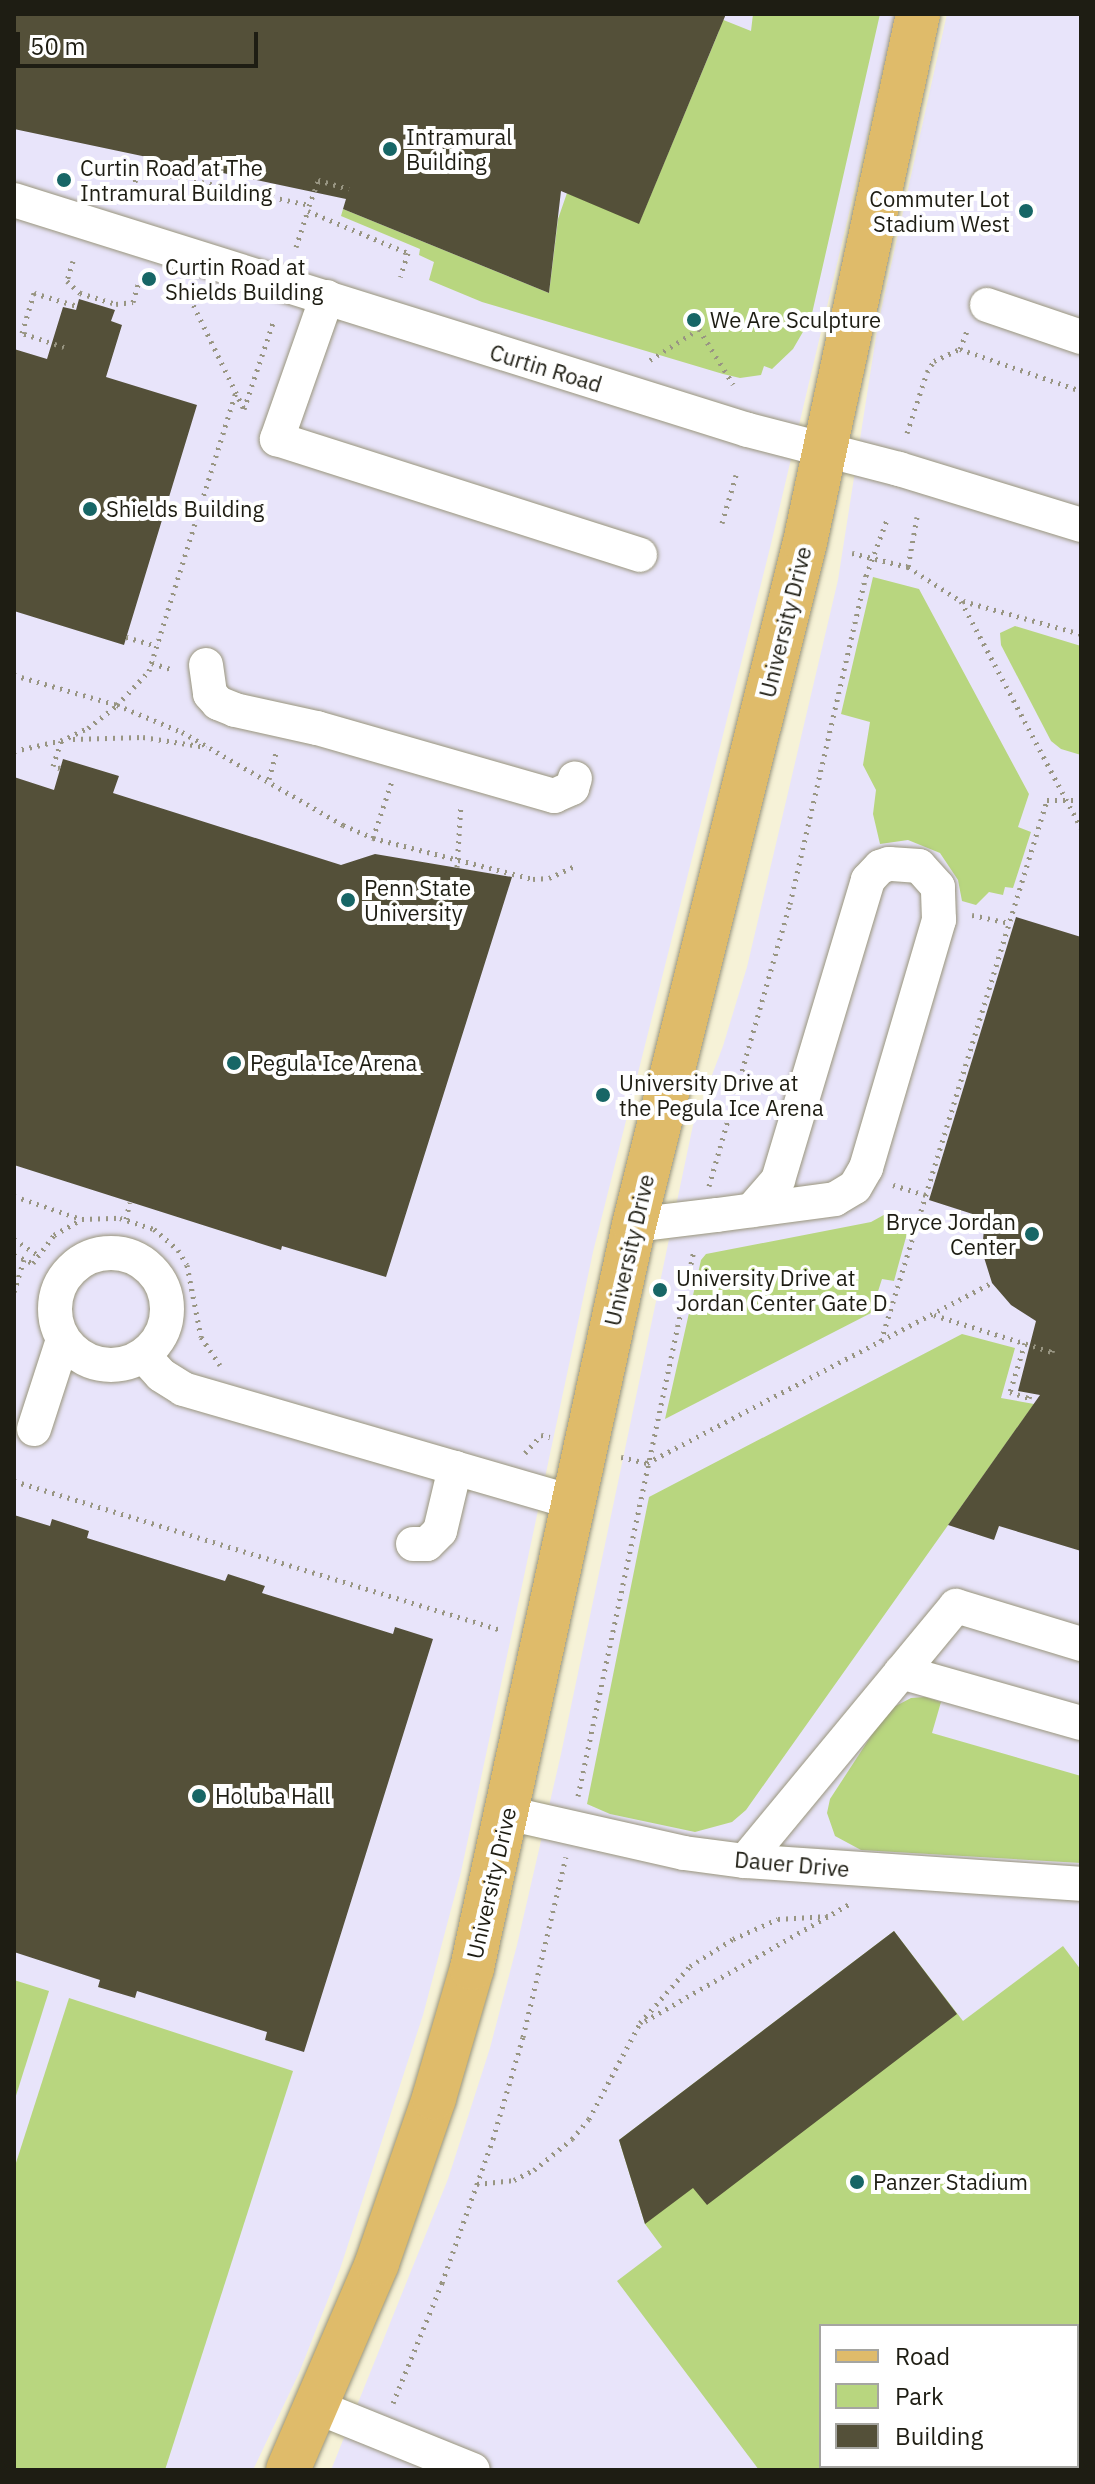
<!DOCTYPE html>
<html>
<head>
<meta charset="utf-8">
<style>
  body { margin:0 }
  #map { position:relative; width:1095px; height:2484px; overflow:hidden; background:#f6f2d7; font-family:"IBM Plex Sans",sans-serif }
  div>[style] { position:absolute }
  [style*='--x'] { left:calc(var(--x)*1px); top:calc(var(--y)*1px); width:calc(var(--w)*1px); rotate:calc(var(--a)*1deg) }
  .education>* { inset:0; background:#e8e4fa }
  .green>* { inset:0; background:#b8d67f }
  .building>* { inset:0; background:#545039 }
  .path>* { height:5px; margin-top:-2.5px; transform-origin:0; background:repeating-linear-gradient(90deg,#989582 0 2px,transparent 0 8px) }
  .roads { filter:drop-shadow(0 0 2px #99957c) drop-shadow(0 0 2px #99957c) }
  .minor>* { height:34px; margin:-17px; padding:0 17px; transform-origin:17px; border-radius:17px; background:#fff }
  .minor>.ring { margin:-17px; padding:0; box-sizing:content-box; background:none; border:34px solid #fff; border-radius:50% }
  .major>* { height:44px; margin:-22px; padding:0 22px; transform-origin:22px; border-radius:22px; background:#dfbb6a }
  .dots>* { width:22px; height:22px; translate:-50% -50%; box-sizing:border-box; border:4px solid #fff; border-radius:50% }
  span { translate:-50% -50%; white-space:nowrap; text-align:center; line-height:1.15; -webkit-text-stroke:8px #fff; paint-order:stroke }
  .poi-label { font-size:22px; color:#1e1d13 }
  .left { translate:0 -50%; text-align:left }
  .right { translate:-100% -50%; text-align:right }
  .street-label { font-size:22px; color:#1e1d13 }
  .frame { position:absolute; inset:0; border:16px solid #1e1d13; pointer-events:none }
  .legend { position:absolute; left:819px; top:2324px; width:260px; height:144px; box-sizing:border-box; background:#fff; border:2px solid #a5a5a1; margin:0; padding:10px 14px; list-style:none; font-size:24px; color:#1e1d13 }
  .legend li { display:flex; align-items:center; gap:16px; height:40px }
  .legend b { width:40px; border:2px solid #a5a5a1 }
  .scale { position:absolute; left:16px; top:32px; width:242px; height:36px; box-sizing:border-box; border:4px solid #1e1d13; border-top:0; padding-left:10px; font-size:24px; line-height:28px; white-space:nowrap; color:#1e1d13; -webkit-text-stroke:6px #fff; paint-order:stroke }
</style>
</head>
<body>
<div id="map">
  <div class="education">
    <i style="clip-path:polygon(14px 14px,896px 14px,770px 548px,593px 1252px,461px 1872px,423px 2015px,340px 2269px,299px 2373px,253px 2470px,14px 2470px)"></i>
    <i style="clip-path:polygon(evenodd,947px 14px,1081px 14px,1081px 2470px,331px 2470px,448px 2179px,490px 2048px,517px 1945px,561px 1754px,693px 1125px,723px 1046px,747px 967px,838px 580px,878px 324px,947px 14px,821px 2326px,1077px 2326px,1077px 2466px,821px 2466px,821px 2326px)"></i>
  </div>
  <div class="green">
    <i style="clip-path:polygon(753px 14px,880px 14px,811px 318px,793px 349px,772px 369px,764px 366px,761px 375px,740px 378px,723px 374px,482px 302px,429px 280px,434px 262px,419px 255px,420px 249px,341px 216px,343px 209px,549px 293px,558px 219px,567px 193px,639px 223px,719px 31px,711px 15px,751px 31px)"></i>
    <i style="clip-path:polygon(873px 577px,919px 589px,1029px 794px,1018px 827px,1031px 832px,1013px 888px,1005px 887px,1003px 895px,989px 892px,976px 905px,962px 901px,958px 880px,940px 853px,908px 840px,880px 844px,873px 814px,876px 790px,863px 765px,870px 722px,841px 714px)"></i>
    <i style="clip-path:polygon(1015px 626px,1081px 646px,1081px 755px,1061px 749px,1051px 741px,1001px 645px,1000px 633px)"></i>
    <i style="clip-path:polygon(891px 1211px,911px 1219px,894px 1281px,882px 1279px,871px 1313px,665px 1419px,701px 1260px,706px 1254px,871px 1222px)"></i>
    <i style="clip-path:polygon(962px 1334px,1015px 1348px,1001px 1398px,1034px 1404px,746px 1810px,732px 1822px,695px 1832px,610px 1814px,587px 1804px,649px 1497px)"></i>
    <i style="clip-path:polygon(925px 1697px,941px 1702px,932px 1733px,1081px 1776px,1081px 1863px,861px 1850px,835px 1836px,827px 1813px,830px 1799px,888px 1710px,911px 1698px)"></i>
    <i style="clip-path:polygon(894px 1931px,963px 2021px,1063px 1946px,1081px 1970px,1081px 2394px,1077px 2397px,1077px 2326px,821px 2326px,821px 2466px,984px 2466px,979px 2470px,759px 2470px,617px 2281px,662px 2247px,645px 2224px,619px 2140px)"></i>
    <i style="clip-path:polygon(14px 1980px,49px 1991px,14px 2102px)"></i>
    <i style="clip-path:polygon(69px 1998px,293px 2071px,165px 2470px,14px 2470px,14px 2169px)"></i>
  </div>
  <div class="building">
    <i style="clip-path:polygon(14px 14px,726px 14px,639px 224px,561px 191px,549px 293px,343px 209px,346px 199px,14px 129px)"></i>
    <i style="clip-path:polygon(79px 299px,115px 310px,111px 321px,122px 325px,106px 377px,197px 405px,124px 645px,14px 611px,14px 349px,47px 359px,63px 307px,76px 310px)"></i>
    <i style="clip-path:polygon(63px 759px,119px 776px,113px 793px,341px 865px,375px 854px,512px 877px,386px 1277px,282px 1246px,281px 1250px,14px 1165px,14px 777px,54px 790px)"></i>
    <i style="clip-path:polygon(1016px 917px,1081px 937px,1081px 1551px,999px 1526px,994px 1540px,948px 1525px,1040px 1395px,1018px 1391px,1036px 1321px,1011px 1305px,992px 1283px,982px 1251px,985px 1218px,929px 1200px)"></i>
    <i style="clip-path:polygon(14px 1515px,50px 1526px,52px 1519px,89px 1531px,87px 1538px,225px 1581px,228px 1574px,265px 1586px,262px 1593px,393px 1634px,395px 1627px,433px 1639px,304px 2052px,265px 2040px,267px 2032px,137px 1991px,135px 1998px,98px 1987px,100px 1980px,14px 1952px)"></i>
    <i style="clip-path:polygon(894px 1931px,957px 2014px,707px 2205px,693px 2188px,645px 2224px,619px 2140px)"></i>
  </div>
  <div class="path">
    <i style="--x:318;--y:180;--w:32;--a:16"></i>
    <i style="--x:130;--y:197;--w:29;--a:-72"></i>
    <i style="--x:139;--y:169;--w:175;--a:11.9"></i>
    <i style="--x:309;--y:206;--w:30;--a:-70"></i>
    <i style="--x:296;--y:247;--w:38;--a:-72"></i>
    <i style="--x:308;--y:211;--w:108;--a:22.8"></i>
    <i style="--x:408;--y:253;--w:25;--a:108"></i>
    <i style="--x:73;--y:261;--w:21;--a:107"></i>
    <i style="--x:67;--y:281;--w:18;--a:43"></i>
    <i style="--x:80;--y:293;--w:38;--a:17"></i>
    <i style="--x:116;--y:304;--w:17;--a:-7"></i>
    <i style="--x:133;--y:302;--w:22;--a:-74"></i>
    <i style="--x:190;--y:298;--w:123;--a:64.1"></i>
    <i style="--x:244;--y:409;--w:91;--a:-71.4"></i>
    <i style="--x:64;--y:347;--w:44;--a:-161.6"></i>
    <i style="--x:22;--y:333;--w:42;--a:-73.3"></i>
    <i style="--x:34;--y:293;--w:45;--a:16.8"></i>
    <i style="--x:960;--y:349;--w:22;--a:-69"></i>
    <i style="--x:650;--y:360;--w:58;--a:-32.3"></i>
    <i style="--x:699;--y:329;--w:65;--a:58.3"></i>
    <i style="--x:907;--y:433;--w:64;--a:-71.8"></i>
    <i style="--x:927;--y:372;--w:13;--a:-58"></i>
    <i style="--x:934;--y:361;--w:29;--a:-25"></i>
    <i style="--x:960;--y:349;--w:128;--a:19.1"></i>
    <i style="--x:917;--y:517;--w:51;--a:100.2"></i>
    <i style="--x:908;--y:567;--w:63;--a:32.7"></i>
    <i style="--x:961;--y:601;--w:257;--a:62.1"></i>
    <i style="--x:722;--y:523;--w:50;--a:-73.7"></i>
    <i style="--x:852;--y:553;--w:58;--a:14"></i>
    <i style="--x:963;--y:601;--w:123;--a:15.6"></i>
    <i style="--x:126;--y:637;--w:32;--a:16"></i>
    <i style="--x:152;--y:663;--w:23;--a:18"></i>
    <i style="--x:14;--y:675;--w:107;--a:16.2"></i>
    <i style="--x:117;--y:705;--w:47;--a:-46.7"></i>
    <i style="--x:149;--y:671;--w:292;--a:-72.7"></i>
    <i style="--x:73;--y:739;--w:70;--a:-1.6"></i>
    <i style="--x:143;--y:737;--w:64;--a:9"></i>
    <i style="--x:14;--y:751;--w:50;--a:-12.7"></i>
    <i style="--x:60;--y:768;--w:7;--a:-164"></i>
    <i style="--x:53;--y:766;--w:26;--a:-72"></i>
    <i style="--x:61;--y:741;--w:30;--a:-26"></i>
    <i style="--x:88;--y:728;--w:37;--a:-38"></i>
    <i style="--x:117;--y:705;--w:70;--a:22.6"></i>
    <i style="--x:182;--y:732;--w:186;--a:30"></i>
    <i style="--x:343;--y:825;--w:33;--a:23"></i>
    <i style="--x:373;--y:838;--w:165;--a:14.4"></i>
    <i style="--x:533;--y:879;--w:16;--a:-4"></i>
    <i style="--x:549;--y:878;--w:31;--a:-25"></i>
    <i style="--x:269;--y:779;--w:28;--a:-75"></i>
    <i style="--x:373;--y:838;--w:60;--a:-71.6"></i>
    <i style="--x:457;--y:867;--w:63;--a:-86.4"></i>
    <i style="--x:972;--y:915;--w:39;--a:12"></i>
    <i style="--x:893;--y:1185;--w:34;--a:17"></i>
    <i style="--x:709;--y:1186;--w:293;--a:-74"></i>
    <i style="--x:790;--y:904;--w:337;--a:-77"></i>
    <i style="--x:866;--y:576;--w:63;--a:-69.6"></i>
    <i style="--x:14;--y:1196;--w:71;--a:18.9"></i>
    <i style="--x:126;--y:1219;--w:17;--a:-77"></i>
    <i style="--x:14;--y:1239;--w:29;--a:34"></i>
    <i style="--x:14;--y:1255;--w:21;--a:23"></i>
    <i style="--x:33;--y:1263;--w:35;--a:-53"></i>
    <i style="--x:54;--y:1235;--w:32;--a:-30"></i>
    <i style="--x:82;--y:1219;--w:38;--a:-2"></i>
    <i style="--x:120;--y:1218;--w:36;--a:18"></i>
    <i style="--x:154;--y:1229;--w:32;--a:41"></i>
    <i style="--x:178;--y:1250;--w:17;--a:59"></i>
    <i style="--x:187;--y:1265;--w:73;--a:79"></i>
    <i style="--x:201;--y:1337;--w:34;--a:56"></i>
    <i style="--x:14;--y:1292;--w:34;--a:-73"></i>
    <i style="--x:934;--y:1315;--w:124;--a:17.4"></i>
    <i style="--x:1052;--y:1352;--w:4;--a:-76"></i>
    <i style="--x:881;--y:1341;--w:566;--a:-72.94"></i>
    <i style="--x:1047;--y:800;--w:34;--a:0"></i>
    <i style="--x:1025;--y:1343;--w:51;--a:107"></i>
    <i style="--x:1010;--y:1392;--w:20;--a:18"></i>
    <i style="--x:1029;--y:1398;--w:5;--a:-68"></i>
    <i style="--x:525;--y:1453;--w:24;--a:-48"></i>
    <i style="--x:541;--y:1435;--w:9;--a:13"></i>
    <i style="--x:621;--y:1457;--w:27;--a:13"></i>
    <i style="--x:647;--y:1463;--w:389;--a:-27.6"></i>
    <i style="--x:14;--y:1481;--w:509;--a:17.01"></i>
    <i style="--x:578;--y:1796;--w:558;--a:-78.01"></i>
    <i style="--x:645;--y:2021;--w:237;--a:-29.8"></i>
    <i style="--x:477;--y:2184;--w:37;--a:-6"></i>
    <i style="--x:514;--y:2180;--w:22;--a:-27"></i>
    <i style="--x:534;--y:2170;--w:49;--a:-39.2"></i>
    <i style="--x:572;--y:2139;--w:26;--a:-50"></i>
    <i style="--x:589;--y:2119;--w:109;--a:-62"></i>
    <i style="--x:640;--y:2023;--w:76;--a:-48.7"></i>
    <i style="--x:690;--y:1966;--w:51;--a:-32.1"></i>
    <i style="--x:733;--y:1939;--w:49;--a:-24"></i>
    <i style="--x:778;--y:1919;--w:50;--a:-3.4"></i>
    <i style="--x:393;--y:2403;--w:130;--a:-67.8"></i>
    <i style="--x:442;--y:2283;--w:153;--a:-70.5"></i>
    <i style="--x:493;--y:2139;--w:106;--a:-73.6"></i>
    <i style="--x:523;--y:2037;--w:185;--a:-76.6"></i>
    <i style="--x:1077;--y:2436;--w:5;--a:-37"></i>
    <i style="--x:1077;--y:2445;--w:6;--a:51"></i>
    <i style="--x:1031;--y:2466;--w:5;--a:0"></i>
    <i style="--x:992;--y:2470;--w:6;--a:-39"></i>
  </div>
  <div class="roads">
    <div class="minor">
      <i style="--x:14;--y:200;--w:769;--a:17.4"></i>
      <i style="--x:748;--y:430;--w:156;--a:14.5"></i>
      <i style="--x:899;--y:469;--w:190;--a:17.1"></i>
      <i style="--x:327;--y:297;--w:151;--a:109.4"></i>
      <i style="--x:277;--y:439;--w:381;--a:17.7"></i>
      <i style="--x:987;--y:305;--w:99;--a:18.8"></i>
      <i style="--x:206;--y:665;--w:29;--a:82"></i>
      <i style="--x:210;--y:694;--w:12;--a:48"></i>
      <i style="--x:218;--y:703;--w:18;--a:22"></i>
      <i style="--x:235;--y:710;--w:84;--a:12.4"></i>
      <i style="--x:317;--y:728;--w:247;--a:16"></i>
      <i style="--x:554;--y:796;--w:20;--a:-24"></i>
      <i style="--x:572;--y:788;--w:10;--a:-73"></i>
      <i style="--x:634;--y:1225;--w:84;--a:-6.9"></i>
      <i style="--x:717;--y:1215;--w:119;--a:-7.7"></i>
      <i style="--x:835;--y:1199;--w:23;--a:-31"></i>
      <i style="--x:855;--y:1187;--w:22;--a:-60"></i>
      <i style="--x:866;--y:1168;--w:259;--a:-73.6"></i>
      <i style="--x:939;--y:920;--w:33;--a:-92"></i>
      <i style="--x:938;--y:887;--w:28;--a:-132"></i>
      <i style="--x:919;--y:866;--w:30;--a:-176"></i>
      <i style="--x:889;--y:864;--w:9;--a:162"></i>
      <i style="--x:880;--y:867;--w:18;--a:133"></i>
      <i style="--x:868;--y:880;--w:313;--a:106.7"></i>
      <i style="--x:778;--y:1180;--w:40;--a:131"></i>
      <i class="ring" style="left:55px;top:1253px;width:78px;height:78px"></i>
      <i style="--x:144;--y:1356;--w:25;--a:48"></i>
      <i style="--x:161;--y:1375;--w:26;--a:32"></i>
      <i style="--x:183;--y:1389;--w:406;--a:16.2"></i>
      <i style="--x:34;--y:1429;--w:94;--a:-72"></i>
      <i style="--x:413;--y:1544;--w:14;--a:0"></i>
      <i style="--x:427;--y:1544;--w:18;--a:-45"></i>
      <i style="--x:440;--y:1531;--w:65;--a:-76.6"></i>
      <i style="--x:901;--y:1672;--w:187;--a:15.8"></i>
      <i style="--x:507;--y:1813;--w:181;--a:12.7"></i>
      <i style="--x:684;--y:1853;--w:62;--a:7.5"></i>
      <i style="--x:745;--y:1861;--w:337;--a:3.9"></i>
      <i style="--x:745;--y:1861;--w:331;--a:-50.4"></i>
      <i style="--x:956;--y:1606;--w:131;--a:16.9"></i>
      <i style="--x:317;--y:2407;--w:168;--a:22"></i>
    </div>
    <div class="major">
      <i style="--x:288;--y:2470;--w:225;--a:-66.7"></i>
      <i style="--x:377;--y:2263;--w:175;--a:-70.9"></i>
      <i style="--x:434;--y:2098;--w:135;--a:-73.7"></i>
      <i style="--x:472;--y:1968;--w:760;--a:-77.7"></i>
      <i style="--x:634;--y:1225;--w:704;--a:-75.94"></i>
      <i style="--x:805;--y:542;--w:540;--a:-77.92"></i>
    </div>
  </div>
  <div class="dots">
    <i style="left:390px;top:149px;background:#176666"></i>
    <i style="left:64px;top:180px;background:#176666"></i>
    <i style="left:1026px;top:211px;background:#176666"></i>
    <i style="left:149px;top:279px;background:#176666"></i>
    <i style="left:694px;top:320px;background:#176666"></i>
    <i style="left:90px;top:509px;background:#176666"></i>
    <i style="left:348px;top:900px;background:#176666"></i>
    <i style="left:234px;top:1063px;background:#176666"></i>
    <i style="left:603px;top:1095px;background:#176666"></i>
    <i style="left:1032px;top:1234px;background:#176666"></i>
    <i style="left:660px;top:1290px;background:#176666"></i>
    <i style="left:199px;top:1796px;background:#176666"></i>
    <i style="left:857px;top:2182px;background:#176666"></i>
  </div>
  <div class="poi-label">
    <span class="left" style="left:406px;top:149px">Intramural<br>Building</span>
    <span class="left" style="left:80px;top:180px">Curtin Road at The<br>Intramural Building</span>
    <span class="right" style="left:1010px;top:211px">Commuter Lot<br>Stadium West</span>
    <span class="left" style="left:165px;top:279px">Curtin Road at<br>Shields Building</span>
    <span class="left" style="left:710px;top:320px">We Are Sculpture</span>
    <span class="left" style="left:106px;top:509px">Shields Building</span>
    <span class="left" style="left:364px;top:900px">Penn State<br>University</span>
    <span class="left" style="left:250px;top:1063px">Pegula Ice Arena</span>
    <span class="left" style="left:619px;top:1095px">University Drive at<br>the Pegula Ice Arena</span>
    <span class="right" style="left:1016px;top:1234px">Bryce Jordan<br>Center</span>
    <span class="left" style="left:676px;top:1290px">University Drive at<br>Jordan Center Gate D</span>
    <span class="left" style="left:215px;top:1796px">Holuba Hall</span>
    <span class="left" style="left:873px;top:2182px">Panzer Stadium</span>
  </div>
  <div class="street-label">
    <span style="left:546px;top:368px;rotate:17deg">Curtin Road</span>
    <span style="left:785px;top:622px;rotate:-76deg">University Drive</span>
    <span style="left:629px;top:1250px;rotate:-77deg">University Drive</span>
    <span style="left:792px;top:1864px;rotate:5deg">Dauer Drive</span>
    <span style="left:491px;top:1883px;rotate:-77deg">University Drive</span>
  </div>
  <div class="frame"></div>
  <ul class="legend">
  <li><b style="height:10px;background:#dfbb6a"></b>Road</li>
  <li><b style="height:22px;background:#b8d67f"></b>Park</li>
  <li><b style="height:22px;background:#545039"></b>Building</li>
  </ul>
  <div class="scale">50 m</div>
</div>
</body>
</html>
